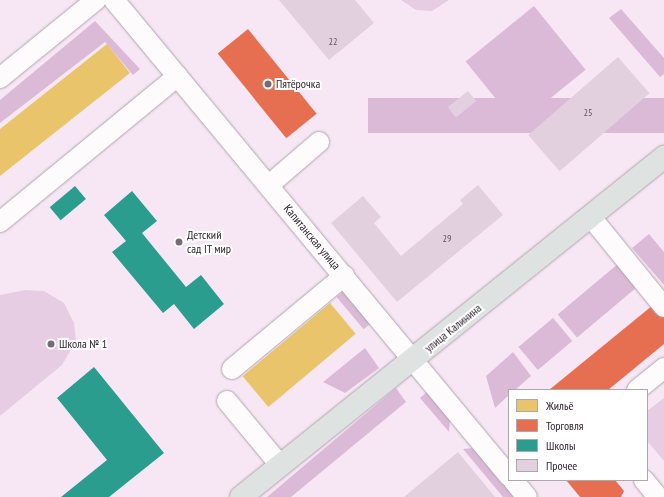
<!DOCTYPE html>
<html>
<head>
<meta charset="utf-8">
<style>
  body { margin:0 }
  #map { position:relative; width:664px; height:497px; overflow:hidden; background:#f7e7f4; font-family:"PT Sans Narrow",sans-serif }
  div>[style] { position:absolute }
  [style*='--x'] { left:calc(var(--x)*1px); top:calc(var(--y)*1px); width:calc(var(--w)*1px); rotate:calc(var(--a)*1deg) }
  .green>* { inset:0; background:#e7cde4 }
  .forest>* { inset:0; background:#dbbad7; transform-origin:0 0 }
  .homes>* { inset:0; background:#e9c46a; transform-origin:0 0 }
  .shops>* { inset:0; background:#e76f51; transform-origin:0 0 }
  .schools>* { inset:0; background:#2a9d8f; transform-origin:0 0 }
  .building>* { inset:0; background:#e2d0df; transform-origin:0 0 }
  .roads { filter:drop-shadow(0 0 1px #b1a5af) drop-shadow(0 0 1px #b1a5af) }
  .minor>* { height:20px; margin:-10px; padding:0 10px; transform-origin:10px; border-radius:10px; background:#fefbfd }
  .major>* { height:22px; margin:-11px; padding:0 11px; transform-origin:11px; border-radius:11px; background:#dee3e1 }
  .dots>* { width:11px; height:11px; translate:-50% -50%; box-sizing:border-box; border:2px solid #fff; border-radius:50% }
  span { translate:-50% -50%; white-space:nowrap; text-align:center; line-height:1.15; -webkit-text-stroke:4px #fff; paint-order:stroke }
  .number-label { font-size:10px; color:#60535e }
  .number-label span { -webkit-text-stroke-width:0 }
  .poi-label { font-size:12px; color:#312630 }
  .left { translate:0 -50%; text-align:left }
  .street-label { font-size:12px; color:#312630 }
  .legend { position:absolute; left:508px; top:389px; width:140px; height:92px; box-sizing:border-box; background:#fff; border:1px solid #ada8ac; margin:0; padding:5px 7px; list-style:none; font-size:12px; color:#312630 }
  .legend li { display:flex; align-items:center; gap:8px; height:20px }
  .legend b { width:20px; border:1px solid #ada8ac }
</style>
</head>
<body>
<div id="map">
  <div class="green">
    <i style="clip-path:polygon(401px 0,449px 0,432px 11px,416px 10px)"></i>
    <i style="clip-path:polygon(25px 290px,44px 291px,64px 303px,74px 323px,76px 341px,62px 365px,0 416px,0 295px)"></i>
    <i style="clip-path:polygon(664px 398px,664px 461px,647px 441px,647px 411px)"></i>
  </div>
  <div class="forest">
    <i style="left:534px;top:6px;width:82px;height:88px;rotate:51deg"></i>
    <i style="clip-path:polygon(621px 9px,664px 58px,664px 74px,660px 77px,609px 18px)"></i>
    <i style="clip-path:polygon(95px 21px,140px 69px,133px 75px,105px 42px,0 123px,0 100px)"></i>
    <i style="left:664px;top:98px;width:35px;height:296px;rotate:90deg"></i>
    <i style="clip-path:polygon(649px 234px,664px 252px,664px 285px,632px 248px)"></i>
    <i style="left:619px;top:263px;width:30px;height:80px;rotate:50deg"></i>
    <i style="left:345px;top:290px;width:42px;height:11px;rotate:50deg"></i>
    <i style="left:553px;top:318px;width:30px;height:45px;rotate:50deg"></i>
    <i style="clip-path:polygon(365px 348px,379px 368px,345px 393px,323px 382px)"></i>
    <i style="clip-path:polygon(513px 352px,531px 376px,515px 390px,509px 390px,509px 395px,495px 408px,486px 376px)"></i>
    <i style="clip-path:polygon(396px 388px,406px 402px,291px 497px,267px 497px)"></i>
    <i style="clip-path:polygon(428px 391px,450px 418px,449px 432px,420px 398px)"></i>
    <i style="clip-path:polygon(474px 448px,516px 497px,503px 497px,463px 449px)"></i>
  </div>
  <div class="homes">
    <i style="clip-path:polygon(107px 44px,130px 73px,0 176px,0 129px)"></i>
    <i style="left:330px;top:303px;width:40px;height:114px;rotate:50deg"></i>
  </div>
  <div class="shops">
    <i style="left:248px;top:29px;width:109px;height:39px;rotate:51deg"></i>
    <i style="clip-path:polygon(658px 301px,664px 308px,664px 344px,608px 390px,549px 390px)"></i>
    <i style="clip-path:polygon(566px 480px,615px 480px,624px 491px,621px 497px,580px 497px)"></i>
  </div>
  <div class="schools">
    <i style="left:75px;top:186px;width:17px;height:33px;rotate:50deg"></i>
    <i style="clip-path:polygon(132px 191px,157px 221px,142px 233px,186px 287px,201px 275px,224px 304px,194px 329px,174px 304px,163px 313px,112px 252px,126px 241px,104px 215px)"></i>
    <i style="clip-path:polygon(94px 367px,164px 453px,109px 497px,61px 497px,107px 460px,57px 398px)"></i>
  </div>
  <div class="building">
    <i style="clip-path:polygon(279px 0,355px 0,374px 23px,329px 60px)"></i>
    <i style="left:618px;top:57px;width:48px;height:119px;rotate:49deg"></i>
    <i style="left:468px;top:91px;width:13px;height:26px;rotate:51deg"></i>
    <i style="clip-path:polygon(478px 185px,503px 215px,397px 302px,331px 223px,363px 196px,381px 217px,374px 223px,401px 256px,463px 204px,460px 200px)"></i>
    <i style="clip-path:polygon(458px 452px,495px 497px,404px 497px)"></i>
  </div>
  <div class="roads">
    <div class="minor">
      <i style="--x:114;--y:0;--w:619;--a:50.31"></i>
      <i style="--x:0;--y:78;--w:124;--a:-39.1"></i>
      <i style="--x:269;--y:185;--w:66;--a:-40.7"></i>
      <i style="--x:590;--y:216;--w:117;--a:50.9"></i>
      <i style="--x:0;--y:222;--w:230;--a:-39.4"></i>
      <i style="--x:232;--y:369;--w:146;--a:-39.7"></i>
      <i style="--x:637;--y:390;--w:35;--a:-39"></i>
      <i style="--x:227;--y:401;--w:83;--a:50.4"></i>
      <i style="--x:513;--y:480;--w:22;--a:51"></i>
      <i style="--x:644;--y:480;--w:22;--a:51"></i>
    </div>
    <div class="major">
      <i style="--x:241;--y:497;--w:543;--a:-38.79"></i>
    </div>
  </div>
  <div class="dots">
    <i style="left:268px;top:84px;background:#766a75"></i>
    <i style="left:179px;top:242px;background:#766a75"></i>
    <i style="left:51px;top:344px;background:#766a75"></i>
  </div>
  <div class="number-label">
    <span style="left:333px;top:42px">22</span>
    <span style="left:588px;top:113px">25</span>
    <span style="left:447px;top:239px">29</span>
  </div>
  <div class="poi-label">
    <span class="left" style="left:276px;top:84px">Пятёрочка</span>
    <span class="left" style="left:187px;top:242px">Детский<br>сад IT мир</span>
    <span class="left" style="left:59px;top:344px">Школа № 1</span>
  </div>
  <div class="street-label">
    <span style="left:312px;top:237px;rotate:50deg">Капитанская улица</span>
    <span style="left:453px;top:328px;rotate:-39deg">улица Калинина</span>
  </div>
  <ul class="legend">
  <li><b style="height:11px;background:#e9c46a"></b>Жильё</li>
  <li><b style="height:11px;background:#e76f51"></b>Торговля</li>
  <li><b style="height:11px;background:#2a9d8f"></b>Школы</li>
  <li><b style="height:11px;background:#e2d0df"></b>Прочее</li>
  </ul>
</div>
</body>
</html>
